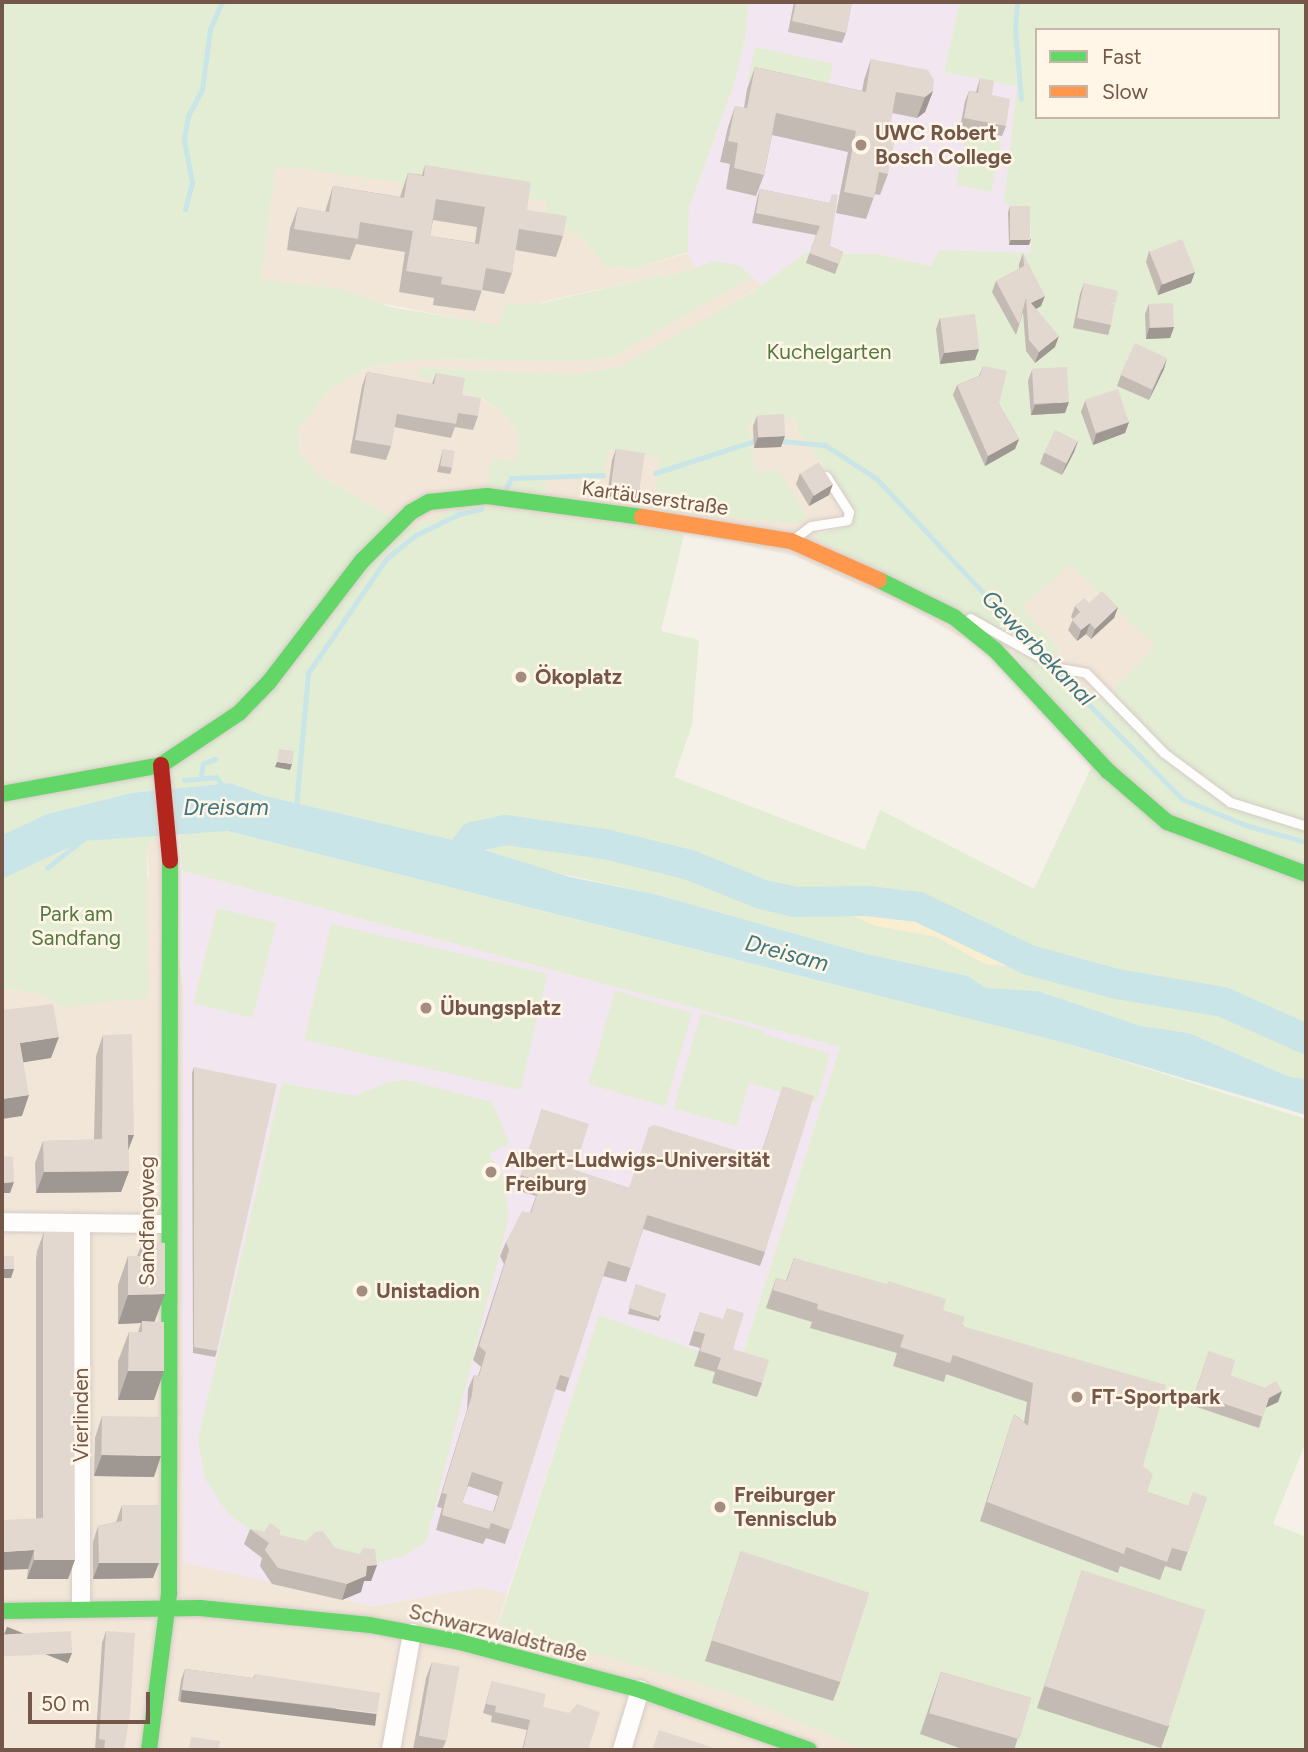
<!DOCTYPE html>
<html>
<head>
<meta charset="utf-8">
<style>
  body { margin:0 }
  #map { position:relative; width:1308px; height:1752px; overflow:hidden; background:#f6f1e8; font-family:Figtree,sans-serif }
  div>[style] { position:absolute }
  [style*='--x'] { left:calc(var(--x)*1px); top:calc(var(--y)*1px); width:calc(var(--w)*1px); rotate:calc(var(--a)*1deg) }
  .residential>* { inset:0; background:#f2e6d8 }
  .education>* { inset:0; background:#f2e7f1 }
  .green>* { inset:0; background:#e2edd3; transform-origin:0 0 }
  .sand>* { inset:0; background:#f9efd0 }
  .water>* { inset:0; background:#cae5e7 }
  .stream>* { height:5px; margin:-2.5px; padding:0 2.5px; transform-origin:2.5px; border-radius:2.5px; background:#cae5e7 }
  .river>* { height:30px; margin:-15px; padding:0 15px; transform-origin:15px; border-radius:15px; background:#cae5e7 }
  .roads { filter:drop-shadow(0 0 2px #d4ccc6) drop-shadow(0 0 2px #d4ccc6) }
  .lane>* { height:9px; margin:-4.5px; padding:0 4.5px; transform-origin:4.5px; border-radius:4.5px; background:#fefdfc }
  .street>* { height:18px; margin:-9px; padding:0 9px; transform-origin:9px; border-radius:9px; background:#fefdfc }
  .fast>* { height:16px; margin:-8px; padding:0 8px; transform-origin:8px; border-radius:8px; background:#63d668 }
  .slow>* { height:16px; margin:-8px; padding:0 8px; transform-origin:8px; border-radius:8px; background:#ff974d }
  .jam>* { height:16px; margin:-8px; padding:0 8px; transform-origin:8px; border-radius:8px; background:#b3261e }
  .wall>* { inset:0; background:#c2bab3 }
  .shaded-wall>* { inset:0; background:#9e9792; transform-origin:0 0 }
  .building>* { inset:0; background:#e2d8d0; transform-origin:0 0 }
  .dots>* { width:19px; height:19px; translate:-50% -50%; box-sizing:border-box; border:4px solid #fff6e8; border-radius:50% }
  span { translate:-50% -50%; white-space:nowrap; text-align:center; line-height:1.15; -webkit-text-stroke:5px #fff6e8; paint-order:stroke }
  .poi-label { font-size:21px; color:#745748; font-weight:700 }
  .left { translate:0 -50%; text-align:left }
  .park-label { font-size:21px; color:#527a41 }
  .street-label { font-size:21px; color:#745748 }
  .water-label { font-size:23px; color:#3f7781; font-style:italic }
  .frame { position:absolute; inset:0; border:4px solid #745748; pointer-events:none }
  .legend { position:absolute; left:1035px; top:28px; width:245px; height:91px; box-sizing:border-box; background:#fff6e8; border:2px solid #c7b6a8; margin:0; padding:9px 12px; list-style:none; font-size:21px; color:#745748 }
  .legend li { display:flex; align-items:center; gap:14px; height:35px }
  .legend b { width:35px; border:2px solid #c7b6a8 }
  .scale { position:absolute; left:28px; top:1692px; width:122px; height:32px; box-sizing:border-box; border:4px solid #745748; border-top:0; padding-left:9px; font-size:21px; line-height:24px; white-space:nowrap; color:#745748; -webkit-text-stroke:5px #fff6e8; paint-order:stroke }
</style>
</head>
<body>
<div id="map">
  <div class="residential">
    <i style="clip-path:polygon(748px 2px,960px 2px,762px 286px,651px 353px,619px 367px,575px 374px,419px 368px,468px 389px,502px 412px,519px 433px,517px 462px,545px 493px,548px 476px,607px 458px,607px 450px,661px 457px,655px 509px,755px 471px,748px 421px,795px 418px,797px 430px,857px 512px,847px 526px,816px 532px,1012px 637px,1054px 654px,1061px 652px,1022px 607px,1070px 564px,1157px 646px,1104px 700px,1012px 650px,960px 637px,912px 609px,795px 556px,696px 534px,411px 528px,317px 474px,300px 455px,298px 429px,333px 387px,370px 366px,424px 359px,582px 361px,613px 357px,750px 277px,715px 261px,664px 278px,660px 275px,526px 306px,506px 304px,498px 326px,261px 280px,276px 165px,546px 201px,544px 227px,579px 235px,606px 267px,636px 268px,688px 253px,745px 38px)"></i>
    <i style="clip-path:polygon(160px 833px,272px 1584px,373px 1606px,480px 1587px,507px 1594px,498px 1624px,733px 1694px,864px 1750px,2px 1750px,2px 988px,39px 993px,62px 1007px,149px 877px,147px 847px)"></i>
  </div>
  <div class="education">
    <i style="clip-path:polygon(748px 2px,960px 2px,944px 72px,1018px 86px,1004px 203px,1030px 214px,1031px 253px,939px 250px,932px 266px,878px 254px,805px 253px,762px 286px,740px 266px,715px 261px,695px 268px,688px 253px,689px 208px,734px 84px,745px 38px)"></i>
    <i style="clip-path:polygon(183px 871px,840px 1047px,739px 1366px,599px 1316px,507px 1594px,480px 1587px,373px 1606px,183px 1562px)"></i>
  </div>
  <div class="green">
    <i style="clip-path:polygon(evenodd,2px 2px,748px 2px,745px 38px,734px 84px,689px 208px,688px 252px,636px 268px,606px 267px,579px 235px,544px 227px,546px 201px,276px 166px,261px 280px,341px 289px,390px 307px,498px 325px,506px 304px,543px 303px,660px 275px,664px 278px,715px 261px,740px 266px,751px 277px,613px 357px,582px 361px,424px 359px,370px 366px,333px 387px,298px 429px,300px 455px,317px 474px,411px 528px,456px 509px,484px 507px,684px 535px,661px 631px,699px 640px,692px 725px,674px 777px,865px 850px,880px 810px,1034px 889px,1091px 768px,1012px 650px,1104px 700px,1156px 646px,1070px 565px,1022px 607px,1061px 652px,1054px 654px,940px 603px,811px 536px,847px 526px,857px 512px,797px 430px,795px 418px,748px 421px,755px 471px,779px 471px,808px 518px,795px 524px,654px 509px,660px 457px,608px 450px,604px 480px,548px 476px,545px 493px,488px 486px,491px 459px,517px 461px,519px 433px,502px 412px,482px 398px,418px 375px,419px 368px,575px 374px,619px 367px,753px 292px,805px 253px,878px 254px,931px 266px,939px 250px,1031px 253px,1030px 214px,1004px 203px,1017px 86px,944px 72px,960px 2px,1306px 2px,1306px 1031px,1228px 997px,1046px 959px,919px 901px,894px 894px,809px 892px,609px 835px,508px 823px,468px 831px,457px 841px,266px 796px,230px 783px,131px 793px,47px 814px,2px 835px,2px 2px,1037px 30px,1278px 30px,1278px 117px,1037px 117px,1037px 30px)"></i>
    <i style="left:755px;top:47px;width:80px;height:36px;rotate:12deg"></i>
    <i style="left:966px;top:134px;width:36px;height:52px;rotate:11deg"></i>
    <i style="clip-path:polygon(226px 831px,1069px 1044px,1306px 1119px,1306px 1442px,1273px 1524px,1306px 1537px,1306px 1750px,864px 1750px,733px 1694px,498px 1625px,599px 1315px,739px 1366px,840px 1047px,183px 871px,180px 832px)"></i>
    <i style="clip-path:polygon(160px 833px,147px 847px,148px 998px,62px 1007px,39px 993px,2px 988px,2px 879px,83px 841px)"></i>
    <i style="clip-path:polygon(511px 833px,647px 862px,715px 884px,755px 904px,856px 917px,876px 926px,910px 930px,937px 937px,985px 964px,1020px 967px,1154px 1000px,1240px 1015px,1306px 1049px,1306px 1079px,1290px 1077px,1189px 1033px,1141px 1026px,1038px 991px,986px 988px,968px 976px,867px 954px,654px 894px,544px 870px,481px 848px,483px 838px)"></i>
    <i style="left:217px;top:908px;width:61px;height:98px;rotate:14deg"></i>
    <i style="left:331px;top:924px;width:222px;height:119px;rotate:13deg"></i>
    <i style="left:615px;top:991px;width:80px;height:97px;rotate:16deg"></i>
    <i style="left:701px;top:1013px;width:65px;height:99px;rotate:16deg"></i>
    <i style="left:763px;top:1034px;width:70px;height:51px;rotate:16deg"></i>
    <i style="clip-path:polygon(407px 1080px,492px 1102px,509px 1143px,489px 1154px,502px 1174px,509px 1216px,426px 1542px,404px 1556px,369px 1565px,274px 1546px,228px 1514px,205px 1479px,198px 1440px,282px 1083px,355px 1096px,388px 1082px)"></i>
  </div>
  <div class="sand">
    <i style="clip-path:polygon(508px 823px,609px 835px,809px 892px,894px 894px,919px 901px,1046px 959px,1228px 997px,1306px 1031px,1306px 1049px,1239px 1015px,1154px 1000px,1020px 967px,985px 964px,937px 937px,876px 926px,856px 917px,755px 904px,688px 875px,583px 846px,511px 833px,483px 838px,481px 848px,457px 841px,468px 831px)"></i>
  </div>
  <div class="water">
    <i style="clip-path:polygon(230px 783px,266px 796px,457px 841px,570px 877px,654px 894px,867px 954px,968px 976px,986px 988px,1038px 991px,1141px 1026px,1189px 1033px,1290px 1077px,1306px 1079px,1306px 1115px,1069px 1044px,227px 831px,83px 841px,2px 879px,2px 835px,47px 814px,131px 793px)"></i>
  </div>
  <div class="stream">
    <i style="--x:1017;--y:2;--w:27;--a:94"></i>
    <i style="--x:1015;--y:29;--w:70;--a:85.1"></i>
    <i style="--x:185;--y:209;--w:27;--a:-75"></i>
    <i style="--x:192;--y:183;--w:44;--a:-100.5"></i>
    <i style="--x:184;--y:140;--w:24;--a:-81"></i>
    <i style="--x:188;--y:116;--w:30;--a:-62"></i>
    <i style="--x:202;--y:90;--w:62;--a:-82.5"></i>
    <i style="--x:210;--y:29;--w:30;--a:-66"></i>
    <i style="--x:781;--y:441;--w:44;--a:5.2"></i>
    <i style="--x:825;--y:445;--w:62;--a:33.2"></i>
    <i style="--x:877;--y:479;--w:238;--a:47"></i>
    <i style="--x:655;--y:473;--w:104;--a:-17.9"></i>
    <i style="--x:505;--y:491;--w:14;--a:-65"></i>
    <i style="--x:511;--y:478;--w:92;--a:-1.9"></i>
    <i style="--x:1053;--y:668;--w:184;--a:45.4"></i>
    <i style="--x:1182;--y:799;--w:68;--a:22.4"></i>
    <i style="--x:1245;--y:825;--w:63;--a:15.6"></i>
    <i style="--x:201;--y:775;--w:11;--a:-80"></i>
    <i style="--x:203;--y:764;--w:13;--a:-23"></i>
    <i style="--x:184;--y:780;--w:32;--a:-5"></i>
    <i style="--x:216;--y:777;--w:12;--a:55"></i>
    <i style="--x:296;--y:807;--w:135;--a:-84.9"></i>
    <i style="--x:308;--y:673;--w:138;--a:-55.6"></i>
    <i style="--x:386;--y:559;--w:38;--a:-39"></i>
    <i style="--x:416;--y:535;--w:48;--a:-26"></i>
    <i style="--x:459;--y:514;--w:23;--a:-13"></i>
    <i style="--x:47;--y:868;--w:50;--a:-38.5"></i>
  </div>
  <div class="river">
    <i style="--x:453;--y:864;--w:34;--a:-53"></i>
    <i style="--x:473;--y:837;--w:33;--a:-12"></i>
    <i style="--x:505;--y:830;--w:101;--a:8"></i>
    <i style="--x:605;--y:844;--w:88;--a:13.9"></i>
    <i style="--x:690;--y:865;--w:77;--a:22.2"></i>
    <i style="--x:761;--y:894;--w:35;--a:13"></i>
    <i style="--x:795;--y:902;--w:72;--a:-0.8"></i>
    <i style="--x:867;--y:901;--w:52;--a:6.6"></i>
    <i style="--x:919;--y:907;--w:122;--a:25.7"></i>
    <i style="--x:1029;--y:960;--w:91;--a:15.3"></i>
    <i style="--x:1117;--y:984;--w:108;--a:9.6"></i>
    <i style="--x:1223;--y:1002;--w:91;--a:24"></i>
  </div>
  <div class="roads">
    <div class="lane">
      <i style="--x:795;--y:538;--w:20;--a:-37"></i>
      <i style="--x:811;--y:526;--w:36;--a:-9"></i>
      <i style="--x:847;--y:520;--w:8;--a:-76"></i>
      <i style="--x:849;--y:512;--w:43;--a:-122.6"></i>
      <i style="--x:970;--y:618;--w:102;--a:29.3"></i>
      <i style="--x:1059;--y:668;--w:27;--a:10"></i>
      <i style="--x:1086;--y:673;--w:112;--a:45.7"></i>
      <i style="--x:1164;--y:753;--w:82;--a:36.6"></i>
      <i style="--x:1230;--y:802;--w:80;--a:17.5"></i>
    </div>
    <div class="street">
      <i style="--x:2;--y:1222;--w:166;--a:0.7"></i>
      <i style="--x:81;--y:1607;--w:384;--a:-90"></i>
      <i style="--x:391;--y:1750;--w:119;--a:-79.8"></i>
      <i style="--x:622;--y:1750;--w:63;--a:-73.3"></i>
    </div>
    <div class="fast">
      <i style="--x:879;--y:580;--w:84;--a:26.3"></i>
      <i style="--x:954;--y:617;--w:53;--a:38.8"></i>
      <i style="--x:995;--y:650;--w:166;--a:47"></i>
      <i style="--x:1108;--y:771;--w:78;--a:40.8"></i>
      <i style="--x:1167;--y:822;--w:148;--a:20.5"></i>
      <i style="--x:2;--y:794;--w:162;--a:-10.3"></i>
      <i style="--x:161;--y:765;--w:94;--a:-33.7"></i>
      <i style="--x:239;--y:713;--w:43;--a:-45.9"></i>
      <i style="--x:269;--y:682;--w:153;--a:-52.5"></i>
      <i style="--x:362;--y:561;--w:69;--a:-45"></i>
      <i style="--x:411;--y:512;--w:21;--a:-29"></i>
      <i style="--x:429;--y:502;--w:58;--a:-5.9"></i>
      <i style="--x:487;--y:496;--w:156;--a:7.7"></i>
      <i style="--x:2;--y:1611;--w:198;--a:-0.9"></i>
      <i style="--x:200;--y:1608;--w:171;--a:5.7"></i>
      <i style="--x:370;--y:1625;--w:92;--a:10.7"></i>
      <i style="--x:460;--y:1642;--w:186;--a:14.9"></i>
      <i style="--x:640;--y:1690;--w:179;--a:19.5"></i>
      <i style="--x:149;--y:1750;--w:158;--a:-82.7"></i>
      <i style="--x:169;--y:1593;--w:732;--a:-89.92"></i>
    </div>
    <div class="slow">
      <i style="--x:642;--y:517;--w:151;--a:9.2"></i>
      <i style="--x:791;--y:541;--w:96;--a:23.9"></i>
    </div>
    <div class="jam">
      <i style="--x:161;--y:765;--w:96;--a:84.6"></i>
    </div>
  </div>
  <div class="wall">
    <i style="clip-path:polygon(794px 2px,852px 2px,846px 33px,842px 43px,788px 32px)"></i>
    <i style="clip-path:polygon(871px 59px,933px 91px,925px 112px,917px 118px,892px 113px,888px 138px,888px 174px,880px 195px,875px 194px,866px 219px,836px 213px,848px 152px,772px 135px,764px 175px,756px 196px,726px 189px,730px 164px,720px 162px,728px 127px,735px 106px,744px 108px,747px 89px,755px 67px,862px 91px,864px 80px)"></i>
    <i style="clip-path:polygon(980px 78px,992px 95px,1006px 126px,1002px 136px,960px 128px,965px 101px,969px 91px,976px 92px)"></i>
    <i style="clip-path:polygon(evenodd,425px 165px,527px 210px,563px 236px,556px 257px,515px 250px,512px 273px,504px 294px,482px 290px,475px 311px,433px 305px,434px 298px,399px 292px,405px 252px,356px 244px,350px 260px,287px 250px,290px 228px,298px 207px,325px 212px,333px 186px,400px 197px,408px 173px,422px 175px,425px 165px,433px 220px,477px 227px,475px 243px,430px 236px,433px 220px)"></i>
    <i style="clip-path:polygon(760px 189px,829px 203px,830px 246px,843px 252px,835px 274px,806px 263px,816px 235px,752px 223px,757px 199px)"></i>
    <i style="clip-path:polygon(1010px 206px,1029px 245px,1009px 245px,1008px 212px)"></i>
    <i style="clip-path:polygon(1149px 251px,1191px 283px,1158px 295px,1146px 262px)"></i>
    <i style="clip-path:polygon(1023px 253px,1041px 306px,1036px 309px,1055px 347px,1035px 363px,1026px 351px,1023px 312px,1016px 335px,992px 292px,996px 281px,1019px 269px,1019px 264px)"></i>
    <i style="clip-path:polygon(1084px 283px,1111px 325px,1108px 335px,1073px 328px,1080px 294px)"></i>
    <i style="clip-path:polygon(1149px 304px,1174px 327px,1170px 338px,1146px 339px,1145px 314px)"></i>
    <i style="clip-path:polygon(940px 318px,975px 360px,940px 364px,936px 329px)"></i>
    <i style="clip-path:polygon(983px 366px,999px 404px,1019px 439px,1015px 449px,985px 466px,953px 395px,957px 385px,979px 376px)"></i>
    <i style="clip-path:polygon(1164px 369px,1149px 400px,1117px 386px,1121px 375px)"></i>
    <i style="clip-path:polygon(1032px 370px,1065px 413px,1031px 415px,1028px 381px)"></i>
    <i style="clip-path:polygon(367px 372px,432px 384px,436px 373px,462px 395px,478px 416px,473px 430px,455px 427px,451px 438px,394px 427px,391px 446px,386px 460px,350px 453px,362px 386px)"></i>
    <i style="clip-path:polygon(1085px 401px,1129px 422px,1125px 433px,1093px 445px,1081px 412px)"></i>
    <i style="clip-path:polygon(757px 416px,781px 447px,754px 448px,753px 426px)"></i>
    <i style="clip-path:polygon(1078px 441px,1074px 452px,1062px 475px,1040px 464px,1044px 453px)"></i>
    <i style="clip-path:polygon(443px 449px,452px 469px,450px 474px,437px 472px)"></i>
    <i style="clip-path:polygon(616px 449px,640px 490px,636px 500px,607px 496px,612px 460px)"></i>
    <i style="clip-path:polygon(800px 473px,829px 495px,809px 506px,796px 484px)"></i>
    <i style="clip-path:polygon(1089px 603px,1118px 607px,1114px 618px,1091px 639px,1086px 634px,1077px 641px,1068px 630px,1073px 619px,1071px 617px,1075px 606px)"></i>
    <i style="clip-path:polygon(103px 1035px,128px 1150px,129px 1171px,121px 1192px,36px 1193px,35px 1163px,43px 1141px,94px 1140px,96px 1056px)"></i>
    <i style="clip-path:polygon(194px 1067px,217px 1351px,215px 1357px,193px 1353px,192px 1073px)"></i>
    <i style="clip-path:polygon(evenodd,783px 1086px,765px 1252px,760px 1266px,643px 1229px,626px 1282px,603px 1276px,565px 1392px,555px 1389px,505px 1544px,486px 1538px,483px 1544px,436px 1530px,442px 1508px,437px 1507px,467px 1410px,468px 1389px,474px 1375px,478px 1376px,481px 1367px,473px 1360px,504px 1264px,500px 1256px,506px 1242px,530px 1213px,536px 1196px,516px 1190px,542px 1109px,574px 1170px,629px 1188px,760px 1157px,783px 1086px,468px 1486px,498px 1496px,493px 1512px,462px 1503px,468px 1486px)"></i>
    <i style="clip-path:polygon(44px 1232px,68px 1579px,27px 1579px,28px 1569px,36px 1518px,36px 1260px,37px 1251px)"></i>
    <i style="clip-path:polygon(143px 1242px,155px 1321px,154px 1400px,118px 1400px,118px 1361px,129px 1332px,138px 1332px,141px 1323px,118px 1324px,118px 1285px,128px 1256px,137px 1256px)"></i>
    <i style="clip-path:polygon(794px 1258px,943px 1310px,1143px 1466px,1147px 1492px,1188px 1506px,1207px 1497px,1181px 1571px,1165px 1566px,1160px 1580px,1120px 1566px,1118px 1573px,980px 1521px,1014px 1414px,1024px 1422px,1027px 1402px,946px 1374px,944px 1382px,893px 1366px,897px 1353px,810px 1328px,812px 1322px,766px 1308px,776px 1278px,786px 1281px)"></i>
    <i style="clip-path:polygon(636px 1284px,661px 1316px,659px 1321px,628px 1314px)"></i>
    <i style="clip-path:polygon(700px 1312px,733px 1349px,762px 1383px,757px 1397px,712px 1383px,715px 1372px,694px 1366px,700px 1348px,689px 1345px)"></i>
    <i style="clip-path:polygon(1209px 1351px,1231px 1376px,1264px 1388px,1282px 1391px,1278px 1402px,1265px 1408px,1259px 1428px,1191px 1405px)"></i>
    <i style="clip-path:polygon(102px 1416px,154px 1477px,94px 1476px,95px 1438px)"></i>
    <i style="clip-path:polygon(122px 1505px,153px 1578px,93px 1579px,93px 1542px,98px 1526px,116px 1522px)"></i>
    <i style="clip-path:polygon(250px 1529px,335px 1548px,377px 1565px,371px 1581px,364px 1581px,361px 1592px,342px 1600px,272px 1584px,260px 1566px,262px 1558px,244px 1544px)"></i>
    <i style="clip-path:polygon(741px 1551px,841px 1680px,833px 1701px,705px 1661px)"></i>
    <i style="clip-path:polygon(1082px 1570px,1169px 1726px,1161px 1748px,1037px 1708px)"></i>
    <i style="clip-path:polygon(106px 1631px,124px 1750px,95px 1750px,102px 1643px)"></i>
    <i style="clip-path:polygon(432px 1662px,446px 1741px,442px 1750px,413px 1750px,426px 1678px)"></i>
    <i style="clip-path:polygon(185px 1669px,253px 1678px,255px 1674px,373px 1724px,178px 1701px,181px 1680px)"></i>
    <i style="clip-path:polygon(941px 1672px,1031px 1698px,1014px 1750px,965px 1750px,920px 1734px)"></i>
    <i style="clip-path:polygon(492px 1681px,543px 1707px,588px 1750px,522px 1750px,527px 1730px,491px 1722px,492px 1716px,483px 1713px)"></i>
  </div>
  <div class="shaded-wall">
    <i style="clip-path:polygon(933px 91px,925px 112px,917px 118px,925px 97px)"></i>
    <i style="clip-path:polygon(1031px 239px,1029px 245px,1009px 245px,1011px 240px)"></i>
    <i style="clip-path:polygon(1195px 272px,1191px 283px,1158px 295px,1161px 285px)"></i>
    <i style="clip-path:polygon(1045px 296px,1041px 306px,1027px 314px,1031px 303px)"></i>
    <i style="clip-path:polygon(1174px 327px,1170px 338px,1146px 339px,1149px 328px)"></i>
    <i style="clip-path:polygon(1059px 336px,1055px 347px,1035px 363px,1039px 352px)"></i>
    <i style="clip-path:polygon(979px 349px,975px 360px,940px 364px,944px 353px)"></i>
    <i style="clip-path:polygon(1167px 358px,1164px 369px,1149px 400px,1153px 390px)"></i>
    <i style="clip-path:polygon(1069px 402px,1065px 413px,1031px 415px,1035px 405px)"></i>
    <i style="clip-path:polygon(1129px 422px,1125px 433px,1093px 445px,1096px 434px)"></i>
    <i style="clip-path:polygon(785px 436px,781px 447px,754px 448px,758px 437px)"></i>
    <i style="clip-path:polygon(1019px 439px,1015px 449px,985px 466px,988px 456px)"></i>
    <i style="clip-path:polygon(1078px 441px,1074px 452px,1062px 475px,1066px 464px)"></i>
    <i style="clip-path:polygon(833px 484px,829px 495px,809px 506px,813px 496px)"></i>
    <i style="clip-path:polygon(611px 486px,640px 490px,636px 500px,607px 496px)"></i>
    <i style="clip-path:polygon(1118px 607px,1114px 618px,1091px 639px,1095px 629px)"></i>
    <i style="clip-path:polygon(1090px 623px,1086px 634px,1077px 641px,1081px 630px)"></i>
    <i style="clip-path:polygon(277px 762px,292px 764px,290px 770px,275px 767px)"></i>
    <i style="clip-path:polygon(59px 1037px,51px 1058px,13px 1064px,20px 1043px)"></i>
    <i style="clip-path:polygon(29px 1095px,22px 1116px,2px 1119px,2px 1099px)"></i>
    <i style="clip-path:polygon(128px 1135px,134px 1135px,126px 1156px)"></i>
    <i style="clip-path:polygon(129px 1171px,121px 1192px,36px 1193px,44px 1172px)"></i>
    <i style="clip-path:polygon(14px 1182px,10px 1193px,2px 1193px,2px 1183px)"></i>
    <i style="clip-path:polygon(2px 1269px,14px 1269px,11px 1278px,2px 1278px)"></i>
    <i style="clip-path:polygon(165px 1294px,154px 1323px,142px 1321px,141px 1323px,118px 1324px,128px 1295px)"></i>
    <i style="clip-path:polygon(128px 1371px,164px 1371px,154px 1400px,118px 1400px)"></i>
    <i style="clip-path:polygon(1282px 1391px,1278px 1402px,1265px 1408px,1269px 1398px)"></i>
    <i style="clip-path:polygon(102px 1455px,161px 1456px,154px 1477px,94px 1476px)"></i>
    <i style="clip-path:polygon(34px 1550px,28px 1569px,2px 1570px,2px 1552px)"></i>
    <i style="clip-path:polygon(34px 1560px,75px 1560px,68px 1579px,27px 1579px)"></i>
    <i style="clip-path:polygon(99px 1563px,159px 1563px,153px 1578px,93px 1579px)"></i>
    <i style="clip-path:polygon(377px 1565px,371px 1581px,364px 1581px,361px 1592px,342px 1600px,347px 1584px,367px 1566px)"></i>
    <i style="left:72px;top:1653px;width:11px;height:70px;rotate:112deg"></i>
    <i style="left:182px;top:1690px;width:196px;height:12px;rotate:7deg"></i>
  </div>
  <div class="building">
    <i style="clip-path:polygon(796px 2px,852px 2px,846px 33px,792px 21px)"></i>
    <i style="clip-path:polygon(871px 59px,928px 70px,934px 80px,933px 91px,925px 97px,896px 92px,888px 138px,895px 139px,888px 174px,879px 172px,874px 198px,844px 192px,856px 131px,776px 113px,764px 175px,734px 168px,738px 143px,728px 141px,735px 106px,747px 108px,755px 67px,866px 92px)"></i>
    <i style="clip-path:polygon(980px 78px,994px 81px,992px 95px,1010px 99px,1006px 126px,964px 118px,969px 91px,978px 93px)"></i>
    <i style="clip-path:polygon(evenodd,425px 165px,531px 182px,527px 210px,567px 216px,563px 236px,519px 229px,512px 273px,486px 268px,482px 291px,441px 284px,442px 277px,406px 271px,413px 231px,360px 222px,358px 239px,294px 229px,298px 207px,329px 212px,333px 186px,404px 198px,408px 173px,424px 176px,425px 165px,436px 199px,485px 207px,479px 244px,430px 236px,436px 199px)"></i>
    <i style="clip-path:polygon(760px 189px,829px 203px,832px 194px,838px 195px,830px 246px,843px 252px,839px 264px,809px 253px,820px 226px,756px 213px)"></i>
    <i style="left:1010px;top:206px;width:20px;height:34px"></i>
    <i style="left:1182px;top:239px;width:35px;height:35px;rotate:68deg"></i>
    <i style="clip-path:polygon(1023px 253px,1045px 296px,1031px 303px,1059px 336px,1039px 352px,1029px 340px,1026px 298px,1019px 324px,996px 281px,1024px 266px)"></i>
    <i style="clip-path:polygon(1084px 283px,1118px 291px,1116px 302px,1109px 305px,1115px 304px,1111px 325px,1077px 318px)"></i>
    <i style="left:1173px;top:303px;width:24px;height:24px;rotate:88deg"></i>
    <i style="left:975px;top:314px;width:35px;height:35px;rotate:83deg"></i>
    <i style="left:1135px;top:343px;width:35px;height:35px;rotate:25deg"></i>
    <i style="clip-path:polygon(983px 366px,1007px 371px,999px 404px,1019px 439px,988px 456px,957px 385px,980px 376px)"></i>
    <i style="left:1067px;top:367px;width:35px;height:35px;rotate:87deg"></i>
    <i style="clip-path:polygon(367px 372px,434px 384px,436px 373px,465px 378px,462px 395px,481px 398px,478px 416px,458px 413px,456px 424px,397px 414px,391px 446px,355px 440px)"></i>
    <i style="left:1118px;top:389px;width:35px;height:35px;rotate:72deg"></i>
    <i style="left:784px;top:414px;width:22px;height:27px;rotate:87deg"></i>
    <i style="left:1055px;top:430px;width:25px;height:25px;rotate:26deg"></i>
    <i style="left:443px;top:449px;width:12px;height:17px;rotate:9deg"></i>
    <i style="left:616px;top:449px;width:29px;height:37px;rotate:8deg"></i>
    <i style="left:819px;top:462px;width:26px;height:22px;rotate:58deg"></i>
    <i style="clip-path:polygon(1102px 591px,1118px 607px,1095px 629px,1090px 623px,1081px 630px,1072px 620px,1080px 612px,1075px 606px,1084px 598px,1089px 603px)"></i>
    <i style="left:279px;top:749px;width:15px;height:13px;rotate:8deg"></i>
    <i style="clip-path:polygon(53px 1004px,59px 1037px,20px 1043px,29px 1095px,2px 1099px,2px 1010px)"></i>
    <i style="clip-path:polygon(132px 1034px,134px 1135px,128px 1135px,129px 1171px,44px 1172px,43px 1141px,102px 1139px,103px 1035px)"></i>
    <i style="clip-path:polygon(194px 1067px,277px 1084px,217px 1351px,194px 1347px)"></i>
    <i style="clip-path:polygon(evenodd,783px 1086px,814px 1096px,765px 1252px,647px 1215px,631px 1268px,608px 1261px,570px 1378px,560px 1375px,511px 1530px,491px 1523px,489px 1529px,442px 1515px,447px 1494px,442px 1493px,472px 1395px,474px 1375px,479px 1376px,486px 1352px,479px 1346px,509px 1250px,506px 1242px,522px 1211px,531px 1213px,541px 1182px,521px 1175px,542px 1109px,589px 1124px,574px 1170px,629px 1188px,649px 1127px,655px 1125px,760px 1158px,783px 1086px,472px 1472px,503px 1482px,494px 1512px,462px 1503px,472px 1472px)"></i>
    <i style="clip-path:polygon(2px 1156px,13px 1157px,14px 1182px,2px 1183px)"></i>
    <i style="clip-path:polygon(44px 1232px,74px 1232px,75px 1560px,34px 1560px,34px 1550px,2px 1552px,2px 1520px,43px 1518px,43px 1241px)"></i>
    <i style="clip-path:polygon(143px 1242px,165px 1243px,165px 1294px,128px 1295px,128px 1256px,142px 1256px)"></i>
    <i style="clip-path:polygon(2px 1243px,3px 1256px,14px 1256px,14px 1269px,2px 1269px)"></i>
    <i style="clip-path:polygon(794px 1258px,887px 1284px,888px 1281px,946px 1299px,943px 1310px,965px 1317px,962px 1326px,1166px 1385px,1143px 1466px,1153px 1474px,1147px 1492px,1188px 1506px,1193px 1492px,1207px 1497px,1188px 1552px,1172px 1548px,1167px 1562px,1126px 1547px,1124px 1554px,987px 1502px,1014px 1414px,1028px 1426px,1033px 1383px,953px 1355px,950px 1363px,900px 1347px,904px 1335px,817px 1309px,818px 1304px,773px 1290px,776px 1278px,787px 1281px)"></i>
    <i style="left:636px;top:1284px;width:32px;height:25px;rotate:18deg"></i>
    <i style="clip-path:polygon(727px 1308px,744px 1313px,733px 1349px,769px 1360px,762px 1383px,717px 1369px,721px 1358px,700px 1351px,705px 1334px,694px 1331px,700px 1312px,723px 1319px)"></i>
    <i style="clip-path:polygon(142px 1321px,164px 1322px,164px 1371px,128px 1371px,129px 1332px,142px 1332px)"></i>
    <i style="clip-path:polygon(1209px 1351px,1235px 1360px,1231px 1376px,1264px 1388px,1276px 1381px,1282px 1391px,1269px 1398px,1263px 1417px,1195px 1394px)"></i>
    <i style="left:102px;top:1416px;width:59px;height:39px;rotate:1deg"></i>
    <i style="clip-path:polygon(122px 1505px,159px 1505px,159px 1563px,99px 1563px,98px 1526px,122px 1521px)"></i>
    <i style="clip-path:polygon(270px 1523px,280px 1530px,280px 1535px,306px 1541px,315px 1532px,323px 1531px,335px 1548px,360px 1554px,363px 1548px,375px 1549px,377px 1565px,367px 1566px,366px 1576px,347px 1584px,278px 1568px,265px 1550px,269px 1543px,250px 1529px,264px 1532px)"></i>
    <i style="left:741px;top:1551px;width:135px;height:94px;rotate:18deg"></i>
    <i style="left:1082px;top:1570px;width:130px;height:122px;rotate:18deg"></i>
    <i style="left:71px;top:1631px;width:22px;height:69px;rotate:87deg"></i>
    <i style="clip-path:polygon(106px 1631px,135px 1633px,130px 1715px,124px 1750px,104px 1750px,105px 1740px,99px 1739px)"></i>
    <i style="left:432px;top:1662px;width:28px;height:75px;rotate:10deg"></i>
    <i style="clip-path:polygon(185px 1669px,254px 1678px,255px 1674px,380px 1693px,377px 1713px,182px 1690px)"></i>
    <i style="left:941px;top:1672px;width:94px;height:43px;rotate:16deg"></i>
    <i style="clip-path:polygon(492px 1681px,546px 1694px,543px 1707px,569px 1713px,577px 1704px,600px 1712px,588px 1750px,523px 1750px,530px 1720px,495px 1712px,496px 1706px,486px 1704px)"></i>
    <i style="clip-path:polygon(659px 1730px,720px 1750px,652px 1750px)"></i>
    <i style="clip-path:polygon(191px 1737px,220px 1741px,218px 1750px,189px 1750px)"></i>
  </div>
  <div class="dots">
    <i style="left:861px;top:145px;background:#a28d80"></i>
    <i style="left:521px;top:677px;background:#a28d80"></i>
    <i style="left:426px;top:1008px;background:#a28d80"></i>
    <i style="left:491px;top:1172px;background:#a28d80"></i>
    <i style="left:362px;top:1291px;background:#a28d80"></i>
    <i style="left:1077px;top:1397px;background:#a28d80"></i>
    <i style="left:720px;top:1507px;background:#a28d80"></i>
  </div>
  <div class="poi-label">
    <span class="left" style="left:875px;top:145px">UWC Robert<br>Bosch College</span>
    <span class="left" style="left:535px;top:677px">Ökoplatz</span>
    <span class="left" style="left:440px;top:1008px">Übungsplatz</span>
    <span class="left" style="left:505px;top:1172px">Albert-Ludwigs-Universität<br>Freiburg</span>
    <span class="left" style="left:376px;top:1291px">Unistadion</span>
    <span class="left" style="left:1091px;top:1397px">FT-Sportpark</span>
    <span class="left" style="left:734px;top:1507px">Freiburger<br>Tennisclub</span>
  </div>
  <div class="park-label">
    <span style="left:829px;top:352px">Kuchelgarten</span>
    <span style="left:76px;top:926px">Park am<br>Sandfang</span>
  </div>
  <div class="street-label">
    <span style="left:655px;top:498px;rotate:8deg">Kartäuserstraße</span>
    <span style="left:147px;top:1221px;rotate:-90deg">Sandfangweg</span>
    <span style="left:81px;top:1415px;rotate:-90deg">Vierlinden</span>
    <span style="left:498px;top:1633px;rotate:14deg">Schwarzwaldstraße</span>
  </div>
  <div class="water-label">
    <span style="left:1038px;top:648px;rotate:46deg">Gewerbekanal</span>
    <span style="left:226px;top:807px">Dreisam</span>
    <span style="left:787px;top:953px;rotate:15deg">Dreisam</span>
  </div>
  <div class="frame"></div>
  <ul class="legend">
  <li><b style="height:9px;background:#63d668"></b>Fast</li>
  <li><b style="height:9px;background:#ff974d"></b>Slow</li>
  </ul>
  <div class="scale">50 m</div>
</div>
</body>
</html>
